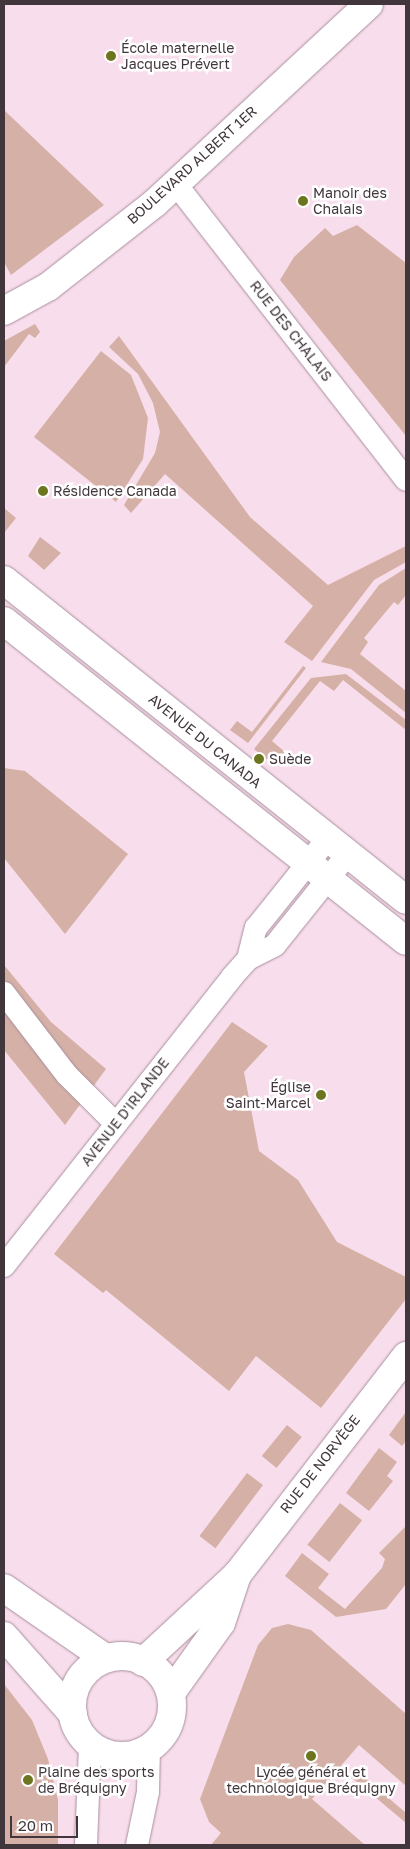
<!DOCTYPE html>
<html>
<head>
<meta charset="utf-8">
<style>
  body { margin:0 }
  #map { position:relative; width:410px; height:1849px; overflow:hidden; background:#f8ddec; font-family:"Golos Text",sans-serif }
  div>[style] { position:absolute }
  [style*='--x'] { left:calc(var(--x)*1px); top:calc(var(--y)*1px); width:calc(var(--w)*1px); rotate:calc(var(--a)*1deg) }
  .green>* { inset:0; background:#d5b0a6; transform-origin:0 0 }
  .roads { filter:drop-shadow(0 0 1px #a88f9e) drop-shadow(0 0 1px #a88f9e) }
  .street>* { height:22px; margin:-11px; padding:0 11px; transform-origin:11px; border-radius:11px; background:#fff }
  .secondary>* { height:28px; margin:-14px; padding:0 14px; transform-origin:14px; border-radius:14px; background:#fff }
  .secondary>.ring { margin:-14px; padding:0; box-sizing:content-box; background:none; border:28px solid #fff; border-radius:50% }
  .dots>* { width:14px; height:14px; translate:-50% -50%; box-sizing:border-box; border:2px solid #fff; border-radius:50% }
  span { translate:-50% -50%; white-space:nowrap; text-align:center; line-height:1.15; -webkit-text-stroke:5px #fff; paint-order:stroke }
  .poi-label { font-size:14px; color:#41363c }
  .left { translate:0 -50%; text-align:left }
  .right { translate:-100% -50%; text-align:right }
  .street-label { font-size:14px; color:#41363c }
  .frame { position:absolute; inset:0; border:5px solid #41363c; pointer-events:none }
  .scale { position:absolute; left:10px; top:1816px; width:68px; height:22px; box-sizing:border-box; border:2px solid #41363c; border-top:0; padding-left:6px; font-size:15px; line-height:18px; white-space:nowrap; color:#41363c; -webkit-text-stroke:4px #fff; paint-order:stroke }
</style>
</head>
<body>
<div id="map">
  <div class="green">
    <i style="clip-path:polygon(4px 110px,104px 205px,11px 275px,4px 262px)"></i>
    <i style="clip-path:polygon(357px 225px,406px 263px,406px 436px,280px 280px,294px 257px,325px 228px,333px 236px)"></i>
    <i style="clip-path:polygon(35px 324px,40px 332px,35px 338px,29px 334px,4px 367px,4px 341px)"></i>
    <i style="clip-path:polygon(119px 336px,250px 517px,328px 585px,406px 546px,406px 562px,374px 580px,312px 661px,284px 642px,313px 606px,165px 474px,131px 513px,124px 505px,155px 453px,160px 432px,153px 403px,138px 374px,109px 347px)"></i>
    <i style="clip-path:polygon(101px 351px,131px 375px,148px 418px,143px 459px,116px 502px,34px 437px)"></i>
    <i style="clip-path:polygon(4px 508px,16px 518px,4px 533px)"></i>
    <i style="clip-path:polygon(40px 537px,61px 553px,44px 570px,28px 556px)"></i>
    <i style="clip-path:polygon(406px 568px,406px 595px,398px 605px,394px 602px,364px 638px,368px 642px,360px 654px,406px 691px,406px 713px,351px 669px,321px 662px,379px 585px)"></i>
    <i style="clip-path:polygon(303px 666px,306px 668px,248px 743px,230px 730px,237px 721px,252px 732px)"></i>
    <i style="clip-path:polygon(346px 674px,406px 720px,406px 730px,343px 680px,334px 691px,320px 681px,272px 741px,285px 752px,274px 766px,254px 749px,311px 678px)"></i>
    <i style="clip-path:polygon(4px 768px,25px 771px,128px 854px,65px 934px,4px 858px)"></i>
    <i style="clip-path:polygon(4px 965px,51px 1022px,106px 1069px,65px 1125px,4px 1050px)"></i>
    <i style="clip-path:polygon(232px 1022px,268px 1046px,244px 1072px,259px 1151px,298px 1180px,337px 1242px,406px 1277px,406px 1299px,321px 1408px,256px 1356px,229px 1391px,106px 1290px,103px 1293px,54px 1254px)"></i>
    <i style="clip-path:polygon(406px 1412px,406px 1441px,402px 1446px,389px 1435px)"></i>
    <i style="left:287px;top:1425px;width:19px;height:40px;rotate:39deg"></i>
    <i style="clip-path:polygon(379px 1448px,397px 1462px,387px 1476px,393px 1481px,369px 1511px,346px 1493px)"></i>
    <i style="left:247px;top:1473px;width:20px;height:79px;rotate:37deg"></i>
    <i style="left:340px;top:1503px;width:28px;height:53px;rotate:38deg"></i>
    <i style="clip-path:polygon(406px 1526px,406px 1584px,386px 1609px,336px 1617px,285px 1576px,302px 1553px,329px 1574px,318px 1588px,345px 1609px,382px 1568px,385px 1559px,379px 1553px)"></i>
    <i style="clip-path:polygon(288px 1624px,311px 1630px,406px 1714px,406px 1786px,359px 1745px,312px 1799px,365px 1845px,211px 1845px,221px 1833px,209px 1822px,200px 1799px,258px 1645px,272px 1628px)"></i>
    <i style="clip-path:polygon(4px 1684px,32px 1720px,48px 1759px,58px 1800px,58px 1845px,4px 1845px)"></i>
    <i style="clip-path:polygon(356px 1770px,406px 1813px,406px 1823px,350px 1776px)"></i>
  </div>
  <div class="roads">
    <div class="street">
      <i style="--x:175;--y:183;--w:376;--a:52.1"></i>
      <i style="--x:248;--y:959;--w:32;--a:-76"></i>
      <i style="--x:256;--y:928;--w:115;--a:-51.3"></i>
      <i style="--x:4;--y:993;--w:103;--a:52.5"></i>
      <i style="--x:67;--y:1075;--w:69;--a:45"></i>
      <i style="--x:4;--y:1266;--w:368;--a:-51.7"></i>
      <i style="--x:232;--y:977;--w:24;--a:-48"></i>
      <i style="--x:248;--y:959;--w:30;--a:-27"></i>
      <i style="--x:275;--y:945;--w:117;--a:-51.3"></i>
      <i style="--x:86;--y:1845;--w:101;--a:-87.7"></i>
      <i style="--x:137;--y:1845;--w:54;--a:-78.3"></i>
      <i style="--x:148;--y:1792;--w:43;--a:-88.7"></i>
    </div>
    <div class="secondary">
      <i style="--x:4;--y:311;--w:50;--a:-28.6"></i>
      <i style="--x:48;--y:287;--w:136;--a:-38.1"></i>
      <i style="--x:155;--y:203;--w:292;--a:-42.9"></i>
      <i style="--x:4;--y:580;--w:514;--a:38.52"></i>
      <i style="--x:4;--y:621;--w:514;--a:38.52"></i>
      <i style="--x:4;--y:1588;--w:123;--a:34.7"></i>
      <i style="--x:4;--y:1636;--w:104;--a:48.5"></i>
      <i class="ring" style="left:72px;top:1656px;width:72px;height:72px"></i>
      <i style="--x:143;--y:1662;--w:128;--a:-42.8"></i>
      <i style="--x:237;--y:1575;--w:277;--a:-52.3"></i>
      <i style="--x:171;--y:1693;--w:86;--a:-54.5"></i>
      <i style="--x:221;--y:1623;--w:51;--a:-71.6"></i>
    </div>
  </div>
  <div class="dots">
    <i style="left:111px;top:56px;background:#6d751e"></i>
    <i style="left:303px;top:201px;background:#6d751e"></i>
    <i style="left:43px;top:491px;background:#6d751e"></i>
    <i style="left:259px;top:759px;background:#6d751e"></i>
    <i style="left:321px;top:1095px;background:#6d751e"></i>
    <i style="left:311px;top:1756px;background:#6d751e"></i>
    <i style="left:28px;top:1780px;background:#6d751e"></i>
  </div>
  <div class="poi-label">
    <span class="left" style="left:121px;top:56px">École maternelle<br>Jacques Prévert</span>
    <span class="left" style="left:313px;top:201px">Manoir des<br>Chalais</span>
    <span class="left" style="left:53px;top:491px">Résidence Canada</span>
    <span class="left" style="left:269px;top:759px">Suède</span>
    <span class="right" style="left:311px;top:1095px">Église<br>Saint-Marcel</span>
    <span class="left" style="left:38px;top:1780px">Plaine des sports<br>de Bréquigny</span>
    <span style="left:311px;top:1780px">Lycée général et<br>technologique Bréquigny</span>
  </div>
  <div class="street-label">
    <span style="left:192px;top:165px;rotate:-42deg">BOULEVARD ALBERT 1ER</span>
    <span style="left:291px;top:331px;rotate:52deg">RUE DES CHALAIS</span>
    <span style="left:205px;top:741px;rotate:39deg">AVENUE DU CANADA</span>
    <span style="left:125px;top:1112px;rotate:-52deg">AVENUE D'IRLANDE</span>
    <span style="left:320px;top:1464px;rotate:-52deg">RUE DE NORVÈGE</span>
  </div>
  <div class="frame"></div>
  <div class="scale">20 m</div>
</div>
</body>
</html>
